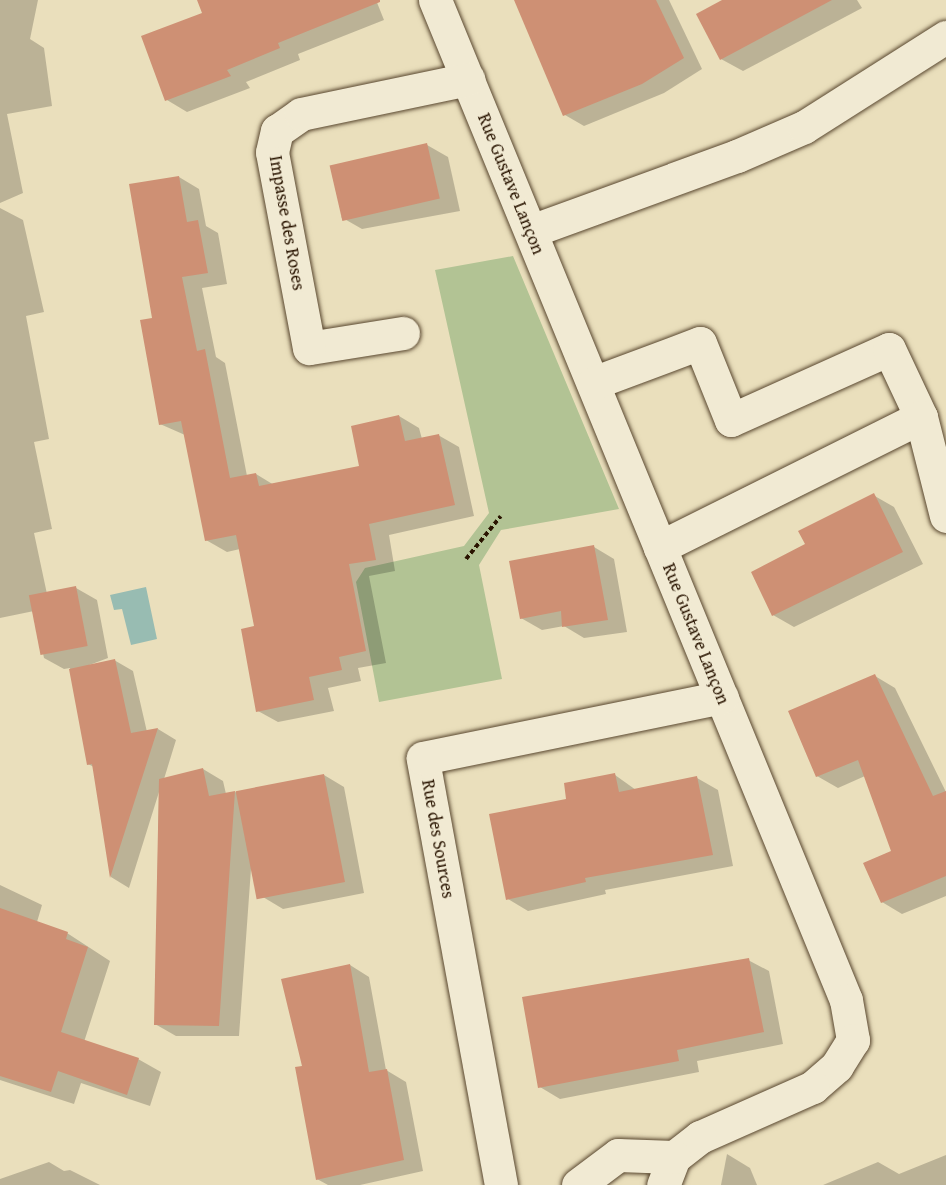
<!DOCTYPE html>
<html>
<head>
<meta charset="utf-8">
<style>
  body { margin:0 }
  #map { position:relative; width:946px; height:1185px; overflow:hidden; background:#eadfbc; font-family:"Gentium Book Plus",serif }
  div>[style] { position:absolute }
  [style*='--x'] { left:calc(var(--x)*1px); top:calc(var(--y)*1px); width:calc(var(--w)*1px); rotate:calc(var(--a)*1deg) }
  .green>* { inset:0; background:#b2c394 }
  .water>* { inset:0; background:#98bcb2 }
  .shadow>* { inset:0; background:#0003 }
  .building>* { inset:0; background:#ce9074; transform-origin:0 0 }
  .path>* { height:4px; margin-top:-2px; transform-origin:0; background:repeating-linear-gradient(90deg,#291400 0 4.5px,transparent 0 7.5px) }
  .roads { filter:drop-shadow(0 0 2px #59472f) drop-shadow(0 0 2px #59472f) }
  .minor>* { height:33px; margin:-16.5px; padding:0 16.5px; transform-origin:16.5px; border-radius:16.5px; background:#f1ead3 }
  span { translate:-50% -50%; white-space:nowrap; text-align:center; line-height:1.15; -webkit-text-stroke:4.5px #f1ead3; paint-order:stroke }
  .street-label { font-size:18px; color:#291400 }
</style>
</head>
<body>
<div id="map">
  <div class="green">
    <i style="clip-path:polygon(513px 256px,619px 509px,501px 530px,479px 565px,502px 679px,379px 702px,356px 582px,365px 568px,464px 546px,489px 513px,435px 270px)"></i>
  </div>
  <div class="water">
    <i style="clip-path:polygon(146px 587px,157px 639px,131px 645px,122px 609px,114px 610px,110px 595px)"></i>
  </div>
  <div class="shadow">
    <i style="clip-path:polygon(0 0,38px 0,30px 39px,44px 48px,52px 106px,7px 114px,23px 193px,0 203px)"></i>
    <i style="clip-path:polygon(199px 0,376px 0,384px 20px,298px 54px,300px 60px,246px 82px,250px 88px,187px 112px,167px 100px,204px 14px)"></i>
    <i style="clip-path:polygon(515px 0,669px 0,702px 69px,664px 93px,584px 126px,565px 115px)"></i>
    <i style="clip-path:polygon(725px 0,857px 0,862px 8px,743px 71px,721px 59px)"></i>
    <i style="clip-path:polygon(427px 145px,448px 157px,460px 211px,362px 229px,341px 217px)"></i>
    <i style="clip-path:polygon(179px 177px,199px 189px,206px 226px,218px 233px,227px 284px,202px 288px,216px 357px,225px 363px,247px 476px,256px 474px,274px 485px,361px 467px,399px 416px,419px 428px,422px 439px,438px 435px,459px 447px,474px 516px,389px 535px,395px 571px,369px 576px,386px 663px,358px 668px,361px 681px,328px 688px,334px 711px,278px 722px,258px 711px,255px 628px,240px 549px,227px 552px,206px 540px,185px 435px,160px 424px,153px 319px)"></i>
    <i style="clip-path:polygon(0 208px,23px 220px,44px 312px,26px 316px,49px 439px,34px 442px,52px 529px,34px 533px,47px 594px,76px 588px,97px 600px,108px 658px,84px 667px,114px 660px,133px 671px,147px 732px,158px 729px,176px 740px,164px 779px,203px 769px,223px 781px,226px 794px,324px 775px,344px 787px,364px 893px,283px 909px,263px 897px,252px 855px,239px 1036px,176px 1036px,155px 1024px,159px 792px,129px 888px,111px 877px,94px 767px,88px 764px,70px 668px,64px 669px,44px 658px,34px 611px,0 618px)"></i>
    <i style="clip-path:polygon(873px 495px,894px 507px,923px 564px,794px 627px,773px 615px,753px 572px,807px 545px)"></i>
    <i style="clip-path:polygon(594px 547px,614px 559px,627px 632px,584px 638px,564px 626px,542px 630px,521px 618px)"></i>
    <i style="clip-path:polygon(875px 676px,895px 688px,946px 792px,946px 896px,902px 914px,882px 902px,893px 852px,865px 776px,838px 788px,817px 776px)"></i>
    <i style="clip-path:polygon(615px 775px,636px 790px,697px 778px,718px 790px,733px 866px,605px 890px,606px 894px,528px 911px,508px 899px,568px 800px)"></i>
    <i style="clip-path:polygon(0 885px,42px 905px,37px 922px,67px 933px,110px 961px,84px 1042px,138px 1059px,161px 1072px,150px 1106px,81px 1083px,74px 1104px,0 1080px)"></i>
    <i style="clip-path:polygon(748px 960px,769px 971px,783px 1044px,697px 1061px,699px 1072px,560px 1099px,540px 1087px)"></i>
    <i style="clip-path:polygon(350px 965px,369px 977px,386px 1070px,406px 1082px,423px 1171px,360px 1185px,328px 1185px,317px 1179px,304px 1067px)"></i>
    <i style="clip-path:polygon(727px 1154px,750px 1168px,757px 1185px,721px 1185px)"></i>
    <i style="clip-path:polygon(946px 1155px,946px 1185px,823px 1185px,878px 1162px,899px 1174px)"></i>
    <i style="clip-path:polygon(49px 1162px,64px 1171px,70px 1170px,100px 1185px,0 1185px,0 1179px)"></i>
  </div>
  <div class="building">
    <i style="clip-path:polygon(197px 0,380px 0,380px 2px,278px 43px,280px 48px,227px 70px,231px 76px,165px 101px,141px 36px,202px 13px)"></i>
    <i style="clip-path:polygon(514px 0,656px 0,684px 58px,642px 84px,563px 116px)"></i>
    <i style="clip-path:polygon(722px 0,832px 0,720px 60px,696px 14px)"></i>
    <i style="left:427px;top:143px;width:57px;height:100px;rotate:77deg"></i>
    <i style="clip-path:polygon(179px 176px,187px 222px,198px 220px,208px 273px,182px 277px,197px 351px,205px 349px,230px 478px,256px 473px,259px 486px,359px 466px,351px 426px,399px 415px,405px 441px,439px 434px,455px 505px,369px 524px,376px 560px,349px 564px,366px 651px,339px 657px,342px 670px,309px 677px,314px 700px,256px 712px,241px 629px,254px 626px,236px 535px,205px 541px,181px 421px,159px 425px,140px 320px,152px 318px,129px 184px)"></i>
    <i style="clip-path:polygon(874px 493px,903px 552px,772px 616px,751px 572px,805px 544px,798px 531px)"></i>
    <i style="clip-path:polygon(594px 545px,608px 620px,562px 627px,561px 611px,520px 619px,509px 561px)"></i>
    <i style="left:76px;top:586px;width:61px;height:48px;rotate:79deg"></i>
    <i style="clip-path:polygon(115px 659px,131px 733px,158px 728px,110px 878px,92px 764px,87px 765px,69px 669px)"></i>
    <i style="clip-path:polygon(875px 674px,933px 796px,946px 791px,946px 876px,881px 903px,863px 863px,891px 851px,858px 760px,816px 777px,788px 711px)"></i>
    <i style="clip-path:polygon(203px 768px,209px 796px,235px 791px,219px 1026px,154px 1025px,159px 779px)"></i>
    <i style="clip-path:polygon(615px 773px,619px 792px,697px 776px,713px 855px,585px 878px,586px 882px,506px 900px,489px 814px,566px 799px,564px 783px)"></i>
    <i style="left:324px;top:774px;width:110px;height:90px;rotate:79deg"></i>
    <i style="clip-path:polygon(0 908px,68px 932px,66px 939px,88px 947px,61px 1032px,139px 1058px,127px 1095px,58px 1071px,51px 1092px,0 1076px)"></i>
    <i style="clip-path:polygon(749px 958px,764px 1032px,677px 1050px,679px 1061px,538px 1088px,522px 997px)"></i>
    <i style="clip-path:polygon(350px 964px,369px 1072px,387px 1069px,404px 1160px,316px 1180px,295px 1067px,302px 1066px,281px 979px)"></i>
  </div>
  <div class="path">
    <i style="--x:466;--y:559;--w:55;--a:-50.9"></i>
  </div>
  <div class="roads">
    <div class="minor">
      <i style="--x:435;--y:0;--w:1081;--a:67.66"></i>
      <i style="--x:846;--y:1000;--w:41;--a:80.1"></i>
      <i style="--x:853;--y:1040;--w:31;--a:122"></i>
      <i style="--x:837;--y:1066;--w:32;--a:139"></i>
      <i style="--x:813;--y:1087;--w:124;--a:156.1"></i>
      <i style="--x:700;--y:1137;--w:33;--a:142"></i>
      <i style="--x:674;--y:1157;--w:30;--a:111"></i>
      <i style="--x:531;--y:231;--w:219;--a:-20"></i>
      <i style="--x:737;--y:156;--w:73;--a:-23.4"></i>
      <i style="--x:804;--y:127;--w:168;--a:-32.4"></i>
      <i style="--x:403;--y:333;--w:95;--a:170.9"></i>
      <i style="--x:309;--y:348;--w:199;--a:-100.7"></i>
      <i style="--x:272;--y:152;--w:22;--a:-77"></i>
      <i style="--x:277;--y:131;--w:29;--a:-35"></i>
      <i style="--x:301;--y:114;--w:171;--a:-11.8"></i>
      <i style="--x:593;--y:383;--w:114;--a:-20.5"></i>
      <i style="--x:700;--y:343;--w:83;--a:68.1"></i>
      <i style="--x:731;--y:420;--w:173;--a:-24.2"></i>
      <i style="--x:889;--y:349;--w:75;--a:64.8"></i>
      <i style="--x:921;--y:417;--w:292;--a:153.5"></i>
      <i style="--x:921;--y:417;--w:102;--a:75.8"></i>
      <i style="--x:501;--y:1185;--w:434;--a:-100.4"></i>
      <i style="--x:423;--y:758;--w:305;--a:-11.5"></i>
      <i style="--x:578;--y:1185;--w:50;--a:-36.9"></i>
      <i style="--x:618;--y:1155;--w:56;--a:2"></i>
    </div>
  </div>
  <div class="street-label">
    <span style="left:511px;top:184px;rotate:68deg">Rue Gustave Lançon</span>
    <span style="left:287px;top:223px;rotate:80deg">Impasse des Roses</span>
    <span style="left:696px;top:634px;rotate:68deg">Rue Gustave Lançon</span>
    <span style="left:438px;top:839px;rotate:80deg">Rue des Sources</span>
  </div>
</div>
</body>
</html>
